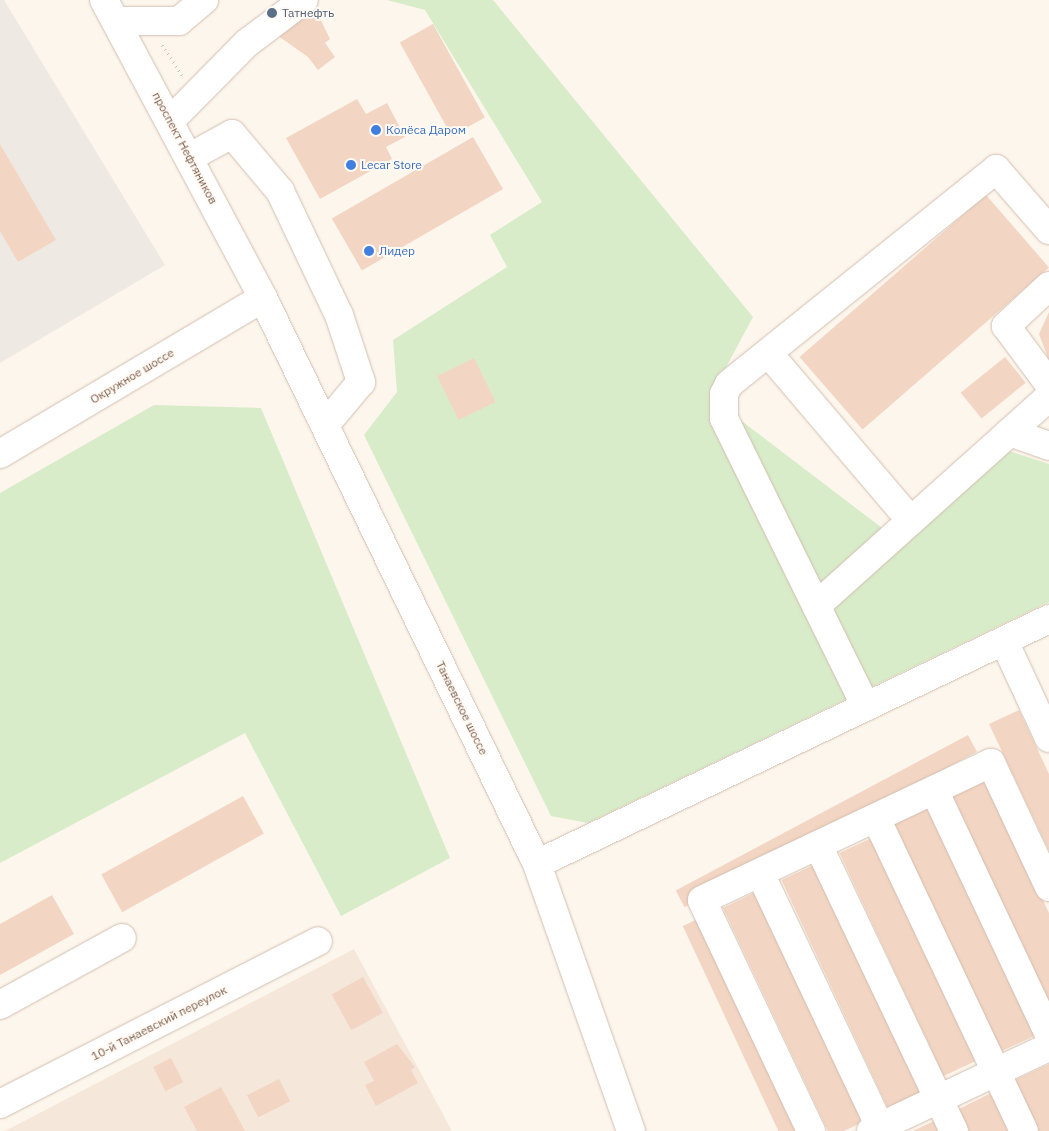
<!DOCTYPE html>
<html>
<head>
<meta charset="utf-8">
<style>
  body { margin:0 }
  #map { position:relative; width:1049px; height:1131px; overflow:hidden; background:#fdf6ec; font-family:"IBM Plex Sans",sans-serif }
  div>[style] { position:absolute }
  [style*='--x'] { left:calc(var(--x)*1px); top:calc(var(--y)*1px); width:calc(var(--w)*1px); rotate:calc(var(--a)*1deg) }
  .residential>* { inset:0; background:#f5e8da }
  .industrial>* { inset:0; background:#efe9e4 }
  .green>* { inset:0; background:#d8ecc9 }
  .building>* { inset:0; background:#f3d5c3; transform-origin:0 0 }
  .path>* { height:3px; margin-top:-1.5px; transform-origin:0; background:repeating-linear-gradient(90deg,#d9b8a5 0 1px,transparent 0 5px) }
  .roads { filter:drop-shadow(0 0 1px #d1beb0) drop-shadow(0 0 1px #d1beb0) }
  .minor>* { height:28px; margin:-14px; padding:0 14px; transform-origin:14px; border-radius:14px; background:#fff }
  .dots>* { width:14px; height:14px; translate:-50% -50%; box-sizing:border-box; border:2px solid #fffaf3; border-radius:50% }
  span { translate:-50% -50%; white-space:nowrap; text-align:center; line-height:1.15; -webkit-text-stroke:4px #fffaf3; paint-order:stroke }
  .service-label { font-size:12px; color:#4e5e75 }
  .left { translate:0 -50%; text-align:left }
  .shop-label { font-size:12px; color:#366cbe }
  .street-label { font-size:12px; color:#7a5c4d }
</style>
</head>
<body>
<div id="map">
  <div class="residential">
    <i style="clip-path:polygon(354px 949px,452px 1131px,5px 1131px)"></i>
  </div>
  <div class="industrial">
    <i style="clip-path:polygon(0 0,4px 0,165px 265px,0 363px)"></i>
  </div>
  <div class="green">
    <i style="clip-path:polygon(387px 0,493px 0,753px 317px,710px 397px,890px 534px,990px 445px,1049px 464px,1049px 602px,588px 823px,551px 816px,364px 435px,397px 392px,393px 340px,507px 267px,490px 235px,542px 202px,425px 10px)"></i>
    <i style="clip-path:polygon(154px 405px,261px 408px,450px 858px,341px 916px,245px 733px,0 863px,0 493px)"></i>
  </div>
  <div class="building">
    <i style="clip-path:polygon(312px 2px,330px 39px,325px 43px,335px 57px,318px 70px,308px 57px,274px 33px)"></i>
    <i style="left:433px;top:24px;width:107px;height:38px;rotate:61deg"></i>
    <i style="clip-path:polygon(357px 99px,366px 114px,387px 103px,405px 137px,386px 147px,392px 159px,320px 199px,286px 138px)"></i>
    <i style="left:473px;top:137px;width:60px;height:163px;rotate:60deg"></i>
    <i style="clip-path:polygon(0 144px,56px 240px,18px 262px,0 231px)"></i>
    <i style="left:986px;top:195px;width:96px;height:247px;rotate:49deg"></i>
    <i style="clip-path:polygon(1049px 312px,1049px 361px,1039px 334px)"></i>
    <i style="left:1005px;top:357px;width:33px;height:57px;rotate:51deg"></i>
    <i style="left:474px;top:358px;width:49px;height:41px;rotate:64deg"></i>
    <i style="clip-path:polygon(1019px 710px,1049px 774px,1049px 851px,989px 724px)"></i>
    <i style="left:968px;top:735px;width:19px;height:331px;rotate:62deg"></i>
    <i style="clip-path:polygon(986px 779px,1049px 913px,1049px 1002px,951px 795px)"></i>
    <i style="left:243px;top:796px;width:43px;height:162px;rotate:61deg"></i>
    <i style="left:929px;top:808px;width:251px;height:38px;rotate:65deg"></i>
    <i style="left:874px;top:837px;width:246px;height:38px;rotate:65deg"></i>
    <i style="left:816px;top:864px;width:251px;height:38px;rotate:65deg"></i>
    <i style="clip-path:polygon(758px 891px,867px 1120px,844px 1131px,828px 1131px,723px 908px)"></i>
    <i style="clip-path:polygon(52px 895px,74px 934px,0 975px,0 924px)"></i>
    <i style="left:700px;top:918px;width:235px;height:19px;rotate:65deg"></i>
    <i style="left:363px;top:977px;width:41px;height:36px;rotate:61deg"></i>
    <i style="clip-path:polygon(397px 1044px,415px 1067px,411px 1070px,418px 1083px,376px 1106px,365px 1085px,374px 1081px,364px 1062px)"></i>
    <i style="left:171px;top:1058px;width:27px;height:20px;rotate:63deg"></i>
    <i style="clip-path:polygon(1049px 1064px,1049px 1131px,1039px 1131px,1015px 1080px)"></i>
    <i style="left:279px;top:1079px;width:25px;height:36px;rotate:63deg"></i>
    <i style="clip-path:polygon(221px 1087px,236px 1114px,245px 1131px,197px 1131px,184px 1107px)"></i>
    <i style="clip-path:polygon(991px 1093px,1009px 1131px,969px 1131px,959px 1109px)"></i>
    <i style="clip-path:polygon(936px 1120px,941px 1131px,913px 1131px)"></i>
  </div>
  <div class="path">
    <i style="--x:162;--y:45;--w:36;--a:56"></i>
  </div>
  <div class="roads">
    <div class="minor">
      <i style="--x:104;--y:0;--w:338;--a:61.9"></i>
      <i style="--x:263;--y:298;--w:629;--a:64.17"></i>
      <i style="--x:537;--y:864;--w:283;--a:70.6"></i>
      <i style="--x:116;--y:21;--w:63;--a:0"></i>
      <i style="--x:179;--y:21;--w:33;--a:-40"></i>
      <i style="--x:170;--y:121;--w:110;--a:-45.4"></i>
      <i style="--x:247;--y:43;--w:71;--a:-37"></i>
      <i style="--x:190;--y:157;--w:48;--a:-28.7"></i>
      <i style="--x:232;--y:134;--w:75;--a:49.9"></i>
      <i style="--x:280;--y:191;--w:137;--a:64.6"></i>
      <i style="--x:339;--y:315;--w:71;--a:71.8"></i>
      <i style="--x:361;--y:382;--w:56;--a:129.9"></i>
      <i style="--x:1049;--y:286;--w:59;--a:137.1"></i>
      <i style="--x:1006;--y:326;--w:72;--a:53.4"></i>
      <i style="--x:769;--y:354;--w:219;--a:49.6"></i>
      <i style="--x:1010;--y:432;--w:41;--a:19.7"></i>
      <i style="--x:0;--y:454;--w:306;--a:-30.7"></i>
      <i style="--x:816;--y:606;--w:313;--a:-41.9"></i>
      <i style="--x:1004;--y:641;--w:107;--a:65.1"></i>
      <i style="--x:866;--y:707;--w:322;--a:-116.2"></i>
      <i style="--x:724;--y:418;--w:24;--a:-90"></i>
      <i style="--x:724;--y:394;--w:11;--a:-63"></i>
      <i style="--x:729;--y:384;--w:343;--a:-38.8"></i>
      <i style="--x:996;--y:169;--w:81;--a:49"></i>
      <i style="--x:934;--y:790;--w:270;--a:64.8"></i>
      <i style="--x:876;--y:818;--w:346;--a:64.7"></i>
      <i style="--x:818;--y:845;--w:317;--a:64.6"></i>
      <i style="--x:537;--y:864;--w:568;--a:-25.57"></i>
      <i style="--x:760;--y:873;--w:285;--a:64.7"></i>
      <i style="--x:0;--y:1005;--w:139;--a:-28.8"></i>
      <i style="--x:0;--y:1104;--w:357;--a:-27.1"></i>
      <i style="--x:811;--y:1131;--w:255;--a:-115.3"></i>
      <i style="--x:702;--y:900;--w:320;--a:-25.4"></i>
      <i style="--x:991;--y:763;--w:137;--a:64.9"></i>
      <i style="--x:871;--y:1131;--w:197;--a:-25.3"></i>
    </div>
  </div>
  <div class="dots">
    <i style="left:272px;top:13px;background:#5c6f8a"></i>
    <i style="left:376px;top:130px;background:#3f7fe0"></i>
    <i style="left:351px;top:165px;background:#3f7fe0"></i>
    <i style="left:369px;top:251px;background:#3f7fe0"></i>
  </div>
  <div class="service-label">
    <span class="left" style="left:282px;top:13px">Татнефть</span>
  </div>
  <div class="shop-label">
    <span class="left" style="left:386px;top:130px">Колёса Даром</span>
    <span class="left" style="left:361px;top:165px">Lecar Store</span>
    <span class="left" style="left:379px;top:251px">Лидер</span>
  </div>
  <div class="street-label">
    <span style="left:185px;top:148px;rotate:62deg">проспект Нефтяников</span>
    <span style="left:132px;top:376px;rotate:-31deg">Окружное шоссе</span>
    <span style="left:462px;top:708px;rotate:64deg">Танаевское шоссе</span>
    <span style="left:159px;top:1023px;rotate:-27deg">10-й Танаевский переулок</span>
  </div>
</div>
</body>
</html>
